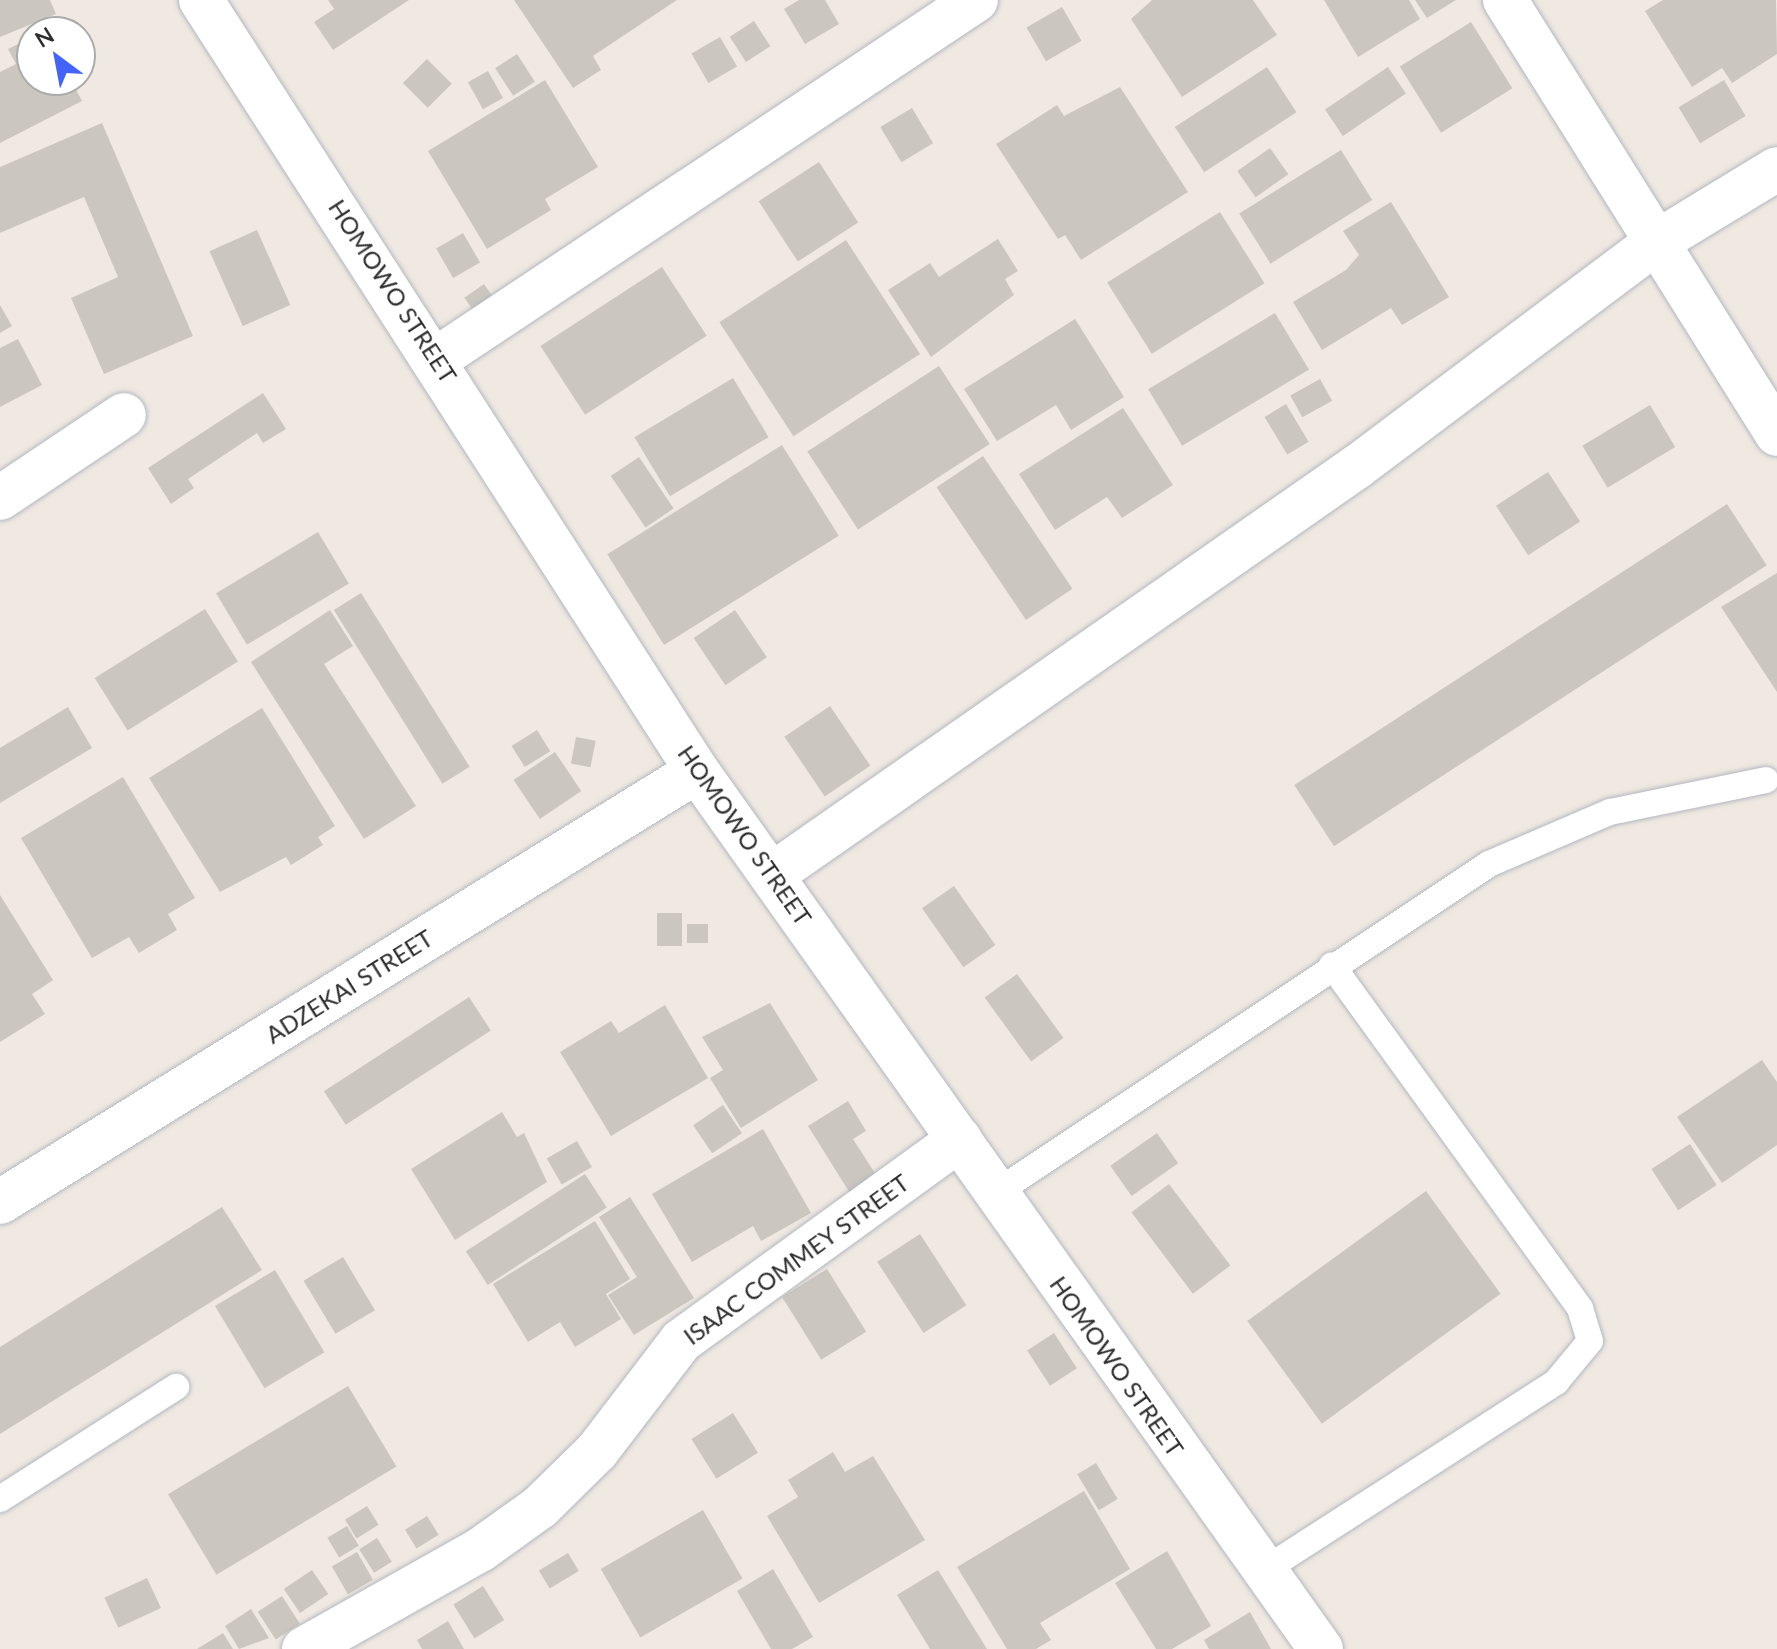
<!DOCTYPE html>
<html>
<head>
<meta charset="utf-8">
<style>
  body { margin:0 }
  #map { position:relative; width:1777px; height:1649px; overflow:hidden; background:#efe9e1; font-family:Lato,sans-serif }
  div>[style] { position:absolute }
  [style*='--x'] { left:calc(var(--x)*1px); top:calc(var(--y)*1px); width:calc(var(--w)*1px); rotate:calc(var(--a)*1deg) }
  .building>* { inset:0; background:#cbc7bf; transform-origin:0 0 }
  .roads { filter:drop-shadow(0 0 2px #b4b7c1) drop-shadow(0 0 2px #b4b7c1) }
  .service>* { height:26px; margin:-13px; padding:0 13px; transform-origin:13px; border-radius:13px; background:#fff }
  .minor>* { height:44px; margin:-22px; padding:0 22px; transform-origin:22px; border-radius:22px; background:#fff }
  span { translate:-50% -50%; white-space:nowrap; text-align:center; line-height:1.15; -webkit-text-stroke:6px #fff; paint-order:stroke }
  .street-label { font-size:24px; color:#2e2e2e }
  .north { position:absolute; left:16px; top:16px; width:80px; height:80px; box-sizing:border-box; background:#fff; border:2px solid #ababab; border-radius:50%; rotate:328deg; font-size:22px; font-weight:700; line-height:32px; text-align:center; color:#2e2e2e }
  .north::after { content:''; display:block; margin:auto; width:28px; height:36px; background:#4264fb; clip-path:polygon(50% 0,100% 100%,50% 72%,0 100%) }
</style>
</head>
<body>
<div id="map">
  <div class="building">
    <i style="clip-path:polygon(0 0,50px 0,56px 14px,0 37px)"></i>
    <i style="clip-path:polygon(328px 0,409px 0,333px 50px,314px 22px,334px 9px)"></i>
    <i style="clip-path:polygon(514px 0,677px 0,593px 56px,601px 70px,573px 88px)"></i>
    <i style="clip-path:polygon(799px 0,825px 0,839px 24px,805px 44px,784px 9px)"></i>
    <i style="clip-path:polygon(1152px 0,1253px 0,1277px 35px,1182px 97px,1131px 19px)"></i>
    <i style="clip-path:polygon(1324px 0,1409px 0,1420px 19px,1358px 57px)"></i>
    <i style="clip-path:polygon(1415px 0,1456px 0,1427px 18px)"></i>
    <i style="clip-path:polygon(1663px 0,1776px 0,1777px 54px,1732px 83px,1722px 68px,1692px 87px,1645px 11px)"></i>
    <i style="left:1062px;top:7px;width:39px;height:41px;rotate:60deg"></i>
    <i style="left:754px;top:21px;width:30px;height:29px;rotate:57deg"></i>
    <i style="left:1471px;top:22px;width:78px;height:84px;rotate:58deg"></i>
    <i style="clip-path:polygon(32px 37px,32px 80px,71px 80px,82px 101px,0 143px,0 72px,16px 64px,8px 49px)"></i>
    <i style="left:720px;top:37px;width:34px;height:33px;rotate:60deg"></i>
    <i style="left:517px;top:54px;width:33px;height:26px;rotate:57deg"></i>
    <i style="left:427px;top:59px;width:35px;height:34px;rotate:45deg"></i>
    <i style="left:1267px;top:67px;width:54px;height:110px;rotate:57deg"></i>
    <i style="left:1388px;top:67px;width:32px;height:76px;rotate:56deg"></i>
    <i style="left:488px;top:71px;width:31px;height:23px;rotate:61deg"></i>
    <i style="clip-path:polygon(545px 80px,598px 167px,545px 199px,551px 210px,487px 249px,428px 151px)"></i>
    <i style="left:1724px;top:80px;width:42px;height:53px;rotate:59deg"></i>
    <i style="clip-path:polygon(1120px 87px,1188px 192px,1081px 260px,1065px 235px,1058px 239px,996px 144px,1057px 105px,1064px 116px)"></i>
    <i style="left:912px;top:108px;width:41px;height:37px;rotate:59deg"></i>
    <i style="clip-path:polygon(102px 123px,193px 336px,104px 374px,71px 298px,118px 277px,84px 197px,0 233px,0 167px)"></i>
    <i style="left:1270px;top:148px;width:32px;height:40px;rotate:55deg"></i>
    <i style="left:1341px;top:150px;width:59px;height:120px;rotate:58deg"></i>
    <i style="left:819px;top:162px;width:72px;height:72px;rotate:57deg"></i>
    <i style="clip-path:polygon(1391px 202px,1449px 297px,1402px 325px,1391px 308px,1322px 350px,1293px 302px,1346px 270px,1359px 255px,1343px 231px)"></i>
    <i style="left:1220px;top:212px;width:84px;height:133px;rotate:58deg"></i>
    <i style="left:257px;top:230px;width:82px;height:52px;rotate:66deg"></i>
    <i style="left:463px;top:233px;width:34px;height:31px;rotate:60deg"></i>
    <i style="clip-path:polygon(998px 239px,1018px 271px,1005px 279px,1014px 295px,931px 357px,888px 290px,930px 263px,939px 277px)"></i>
    <i style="left:846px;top:240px;width:136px;height:151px;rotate:57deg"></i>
    <i style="left:662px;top:267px;width:82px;height:145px;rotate:57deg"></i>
    <i style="left:484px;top:284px;width:24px;height:24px;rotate:55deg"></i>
    <i style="clip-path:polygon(0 305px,12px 326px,0 333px)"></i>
    <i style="left:1275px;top:313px;width:66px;height:148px;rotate:59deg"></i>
    <i style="clip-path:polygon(1075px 319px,1124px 397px,1071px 430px,1056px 405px,997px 441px,964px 389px)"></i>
    <i style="clip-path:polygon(18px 339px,42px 385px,0 407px,0 348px)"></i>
    <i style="left:939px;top:366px;width:93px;height:157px;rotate:57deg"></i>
    <i style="left:733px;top:378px;width:69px;height:115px;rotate:59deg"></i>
    <i style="left:1320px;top:379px;width:25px;height:34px;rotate:61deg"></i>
    <i style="clip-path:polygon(263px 393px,286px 429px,263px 443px,257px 433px,188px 479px,194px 488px,171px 504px,148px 468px)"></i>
    <i style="left:1286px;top:404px;width:44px;height:25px;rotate:59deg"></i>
    <i style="left:1650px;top:405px;width:49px;height:79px;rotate:59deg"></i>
    <i style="clip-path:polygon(1123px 408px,1173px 485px,1122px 518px,1107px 497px,1055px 530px,1019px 474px)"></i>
    <i style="left:782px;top:445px;width:107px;height:206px;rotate:58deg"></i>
    <i style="left:983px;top:456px;width:160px;height:56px;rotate:56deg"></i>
    <i style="left:639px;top:457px;width:62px;height:34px;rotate:56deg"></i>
    <i style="left:1548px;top:472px;width:59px;height:62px;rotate:57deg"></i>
    <i style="left:1727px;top:504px;width:73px;height:516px;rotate:57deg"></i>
    <i style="left:318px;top:532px;width:60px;height:119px;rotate:59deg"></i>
    <i style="clip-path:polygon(1777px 573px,1777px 692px,1721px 607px)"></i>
    <i style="left:361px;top:593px;width:205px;height:32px;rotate:58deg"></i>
    <i style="left:205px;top:609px;width:62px;height:130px;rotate:58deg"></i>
    <i style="clip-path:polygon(330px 610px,353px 646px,324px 664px,416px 806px,364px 839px,251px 662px)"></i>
    <i style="left:735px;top:610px;width:57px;height:50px;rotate:56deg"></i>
    <i style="left:830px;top:706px;width:72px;height:55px;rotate:56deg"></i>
    <i style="clip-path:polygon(68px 707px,92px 748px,0 803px,0 748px)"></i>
    <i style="clip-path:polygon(262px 708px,335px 826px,318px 837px,323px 845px,291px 865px,286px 857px,220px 892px,149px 778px)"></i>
    <i style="left:537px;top:730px;width:25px;height:30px;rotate:58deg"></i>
    <i style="left:576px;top:737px;width:20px;height:27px;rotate:11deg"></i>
    <i style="left:555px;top:752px;width:47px;height:50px;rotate:56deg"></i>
    <i style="clip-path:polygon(123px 777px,195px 898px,168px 914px,177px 930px,139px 953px,129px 937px,92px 958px,21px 838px)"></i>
    <i style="left:954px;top:886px;width:72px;height:39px;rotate:55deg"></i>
    <i style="clip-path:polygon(0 895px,53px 980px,32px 994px,45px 1014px,0 1042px)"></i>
    <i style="left:657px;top:913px;width:25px;height:33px"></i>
    <i style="left:708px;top:924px;width:19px;height:21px;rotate:90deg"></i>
    <i style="left:1017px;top:974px;width:79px;height:40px;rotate:54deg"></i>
    <i style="left:469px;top:997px;width:40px;height:173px;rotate:57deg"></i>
    <i style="clip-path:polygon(770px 1003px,818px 1080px,741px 1128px,710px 1078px,723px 1070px,702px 1037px)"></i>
    <i style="clip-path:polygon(665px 1005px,708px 1078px,611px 1136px,560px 1052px,611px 1021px,619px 1033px)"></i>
    <i style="clip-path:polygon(1762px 1060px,1777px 1082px,1777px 1145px,1722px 1183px,1677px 1117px)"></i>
    <i style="clip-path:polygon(848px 1101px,866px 1131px,853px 1139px,880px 1181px,853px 1198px,808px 1126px)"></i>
    <i style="left:723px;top:1105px;width:34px;height:36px;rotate:56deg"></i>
    <i style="clip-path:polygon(502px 1112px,517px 1137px,524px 1133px,547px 1182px,455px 1240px,411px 1169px)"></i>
    <i style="clip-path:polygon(763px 1129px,811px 1213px,761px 1241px,753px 1226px,692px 1262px,652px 1194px)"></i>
    <i style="left:1157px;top:1133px;width:37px;height:57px;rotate:55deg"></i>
    <i style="left:577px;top:1141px;width:30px;height:35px;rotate:60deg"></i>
    <i style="left:1690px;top:1144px;width:49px;height:46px;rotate:57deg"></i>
    <i style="left:585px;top:1174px;width:40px;height:142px;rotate:57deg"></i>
    <i style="left:1169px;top:1184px;width:102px;height:47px;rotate:53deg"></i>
    <i style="left:1426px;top:1191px;width:127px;height:221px;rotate:54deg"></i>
    <i style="clip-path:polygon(630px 1197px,694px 1298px,634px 1335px,608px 1295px,637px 1277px,599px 1217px)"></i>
    <i style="clip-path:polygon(222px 1207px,262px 1270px,0 1434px,0 1347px)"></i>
    <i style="clip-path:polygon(595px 1221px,630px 1279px,606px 1294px,621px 1319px,575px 1347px,560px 1322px,528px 1342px,493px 1284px)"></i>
    <i style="left:920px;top:1234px;width:85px;height:51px;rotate:57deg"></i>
    <i style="left:343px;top:1257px;width:62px;height:46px;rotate:59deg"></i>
    <i style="left:827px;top:1269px;width:74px;height:53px;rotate:58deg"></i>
    <i style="left:275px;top:1270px;width:96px;height:70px;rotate:59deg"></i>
    <i style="left:1054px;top:1333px;width:42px;height:32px;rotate:57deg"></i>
    <i style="left:348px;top:1386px;width:94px;height:210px;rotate:59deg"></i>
    <i style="left:733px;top:1413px;width:47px;height:49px;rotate:58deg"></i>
    <i style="clip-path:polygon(833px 1452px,845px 1472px,873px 1456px,925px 1540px,819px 1603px,767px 1516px,798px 1497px,788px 1480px)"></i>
    <i style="left:1096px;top:1463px;width:42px;height:22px;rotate:59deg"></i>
    <i style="clip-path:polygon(1084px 1491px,1130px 1569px,1040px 1623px,1051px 1640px,1036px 1649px,1007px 1649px,957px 1567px)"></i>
    <i style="left:367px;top:1506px;width:22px;height:26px;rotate:58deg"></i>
    <i style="left:703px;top:1510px;width:79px;height:118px;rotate:60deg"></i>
    <i style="left:427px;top:1516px;width:22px;height:26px;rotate:58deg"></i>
    <i style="left:347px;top:1526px;width:23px;height:23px;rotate:59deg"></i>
    <i style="left:377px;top:1538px;width:28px;height:21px;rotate:58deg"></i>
    <i style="clip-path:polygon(1167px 1551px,1211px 1626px,1172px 1649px,1156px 1649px,1115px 1583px)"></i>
    <i style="left:357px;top:1552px;width:32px;height:29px;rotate:60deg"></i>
    <i style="left:568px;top:1553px;width:21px;height:34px;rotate:59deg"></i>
    <i style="clip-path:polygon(773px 1569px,813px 1637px,792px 1649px,771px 1649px,737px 1591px)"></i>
    <i style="left:312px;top:1570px;width:29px;height:34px;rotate:56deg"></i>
    <i style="clip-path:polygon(938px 1570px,987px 1649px,930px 1649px,897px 1595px)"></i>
    <i style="left:147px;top:1578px;width:33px;height:47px;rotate:65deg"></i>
    <i style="left:483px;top:1586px;width:40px;height:35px;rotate:58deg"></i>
    <i style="left:282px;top:1596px;width:33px;height:29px;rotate:57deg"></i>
    <i style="clip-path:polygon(251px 1609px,269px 1638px,239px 1649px,225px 1626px)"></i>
    <i style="clip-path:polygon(1250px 1612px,1271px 1649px,1209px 1649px,1204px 1640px)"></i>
    <i style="clip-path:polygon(448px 1621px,464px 1649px,422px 1649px,417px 1640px)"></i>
    <i style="clip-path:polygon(223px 1633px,233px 1649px,197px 1649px)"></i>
  </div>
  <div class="roads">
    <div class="service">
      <i style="--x:997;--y:1192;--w:591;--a:-33.69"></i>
      <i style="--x:1489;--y:864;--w:132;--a:-23.3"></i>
      <i style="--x:1610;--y:812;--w:159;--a:-11.6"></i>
      <i style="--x:0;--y:1499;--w:209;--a:-32.5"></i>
      <i style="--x:1263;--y:1571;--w:349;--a:-32.8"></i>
      <i style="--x:1556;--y:1382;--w:53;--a:-50.3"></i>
      <i style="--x:1590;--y:1341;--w:34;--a:-107"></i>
      <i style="--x:1580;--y:1308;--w:423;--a:-125.9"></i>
    </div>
    <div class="minor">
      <i style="--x:201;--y:0;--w:917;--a:57.25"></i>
      <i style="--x:697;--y:771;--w:1077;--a:54.6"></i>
      <i style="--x:1505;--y:0;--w:512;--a:57.92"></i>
      <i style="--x:438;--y:358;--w:646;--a:-33.64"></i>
      <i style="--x:0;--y:498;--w:149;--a:-33.8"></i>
      <i style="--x:773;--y:874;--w:713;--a:-34.89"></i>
      <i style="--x:1358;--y:466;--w:368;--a:-36.9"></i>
      <i style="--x:1652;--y:245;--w:146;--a:-31.3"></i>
      <i style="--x:0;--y:1202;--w:819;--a:-31.73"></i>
      <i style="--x:304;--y:1649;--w:202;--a:-29.4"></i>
      <i style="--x:480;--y:1550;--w:74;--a:-35.6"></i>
      <i style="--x:540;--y:1507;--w:80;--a:-44.5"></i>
      <i style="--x:597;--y:1451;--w:138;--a:-52.6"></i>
      <i style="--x:681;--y:1341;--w:344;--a:-35.9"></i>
    </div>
  </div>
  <div class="street-label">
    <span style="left:393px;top:291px;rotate:57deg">HOMOWO STREET</span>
    <span style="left:745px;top:835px;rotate:55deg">HOMOWO STREET</span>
    <span style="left:349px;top:986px;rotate:-32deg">ADZEKAI STREET</span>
    <span style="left:796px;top:1259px;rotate:-36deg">ISAAC COMMEY STREET</span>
    <span style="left:1117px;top:1366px;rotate:55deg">HOMOWO STREET</span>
  </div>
  <div class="north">N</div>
</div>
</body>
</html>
